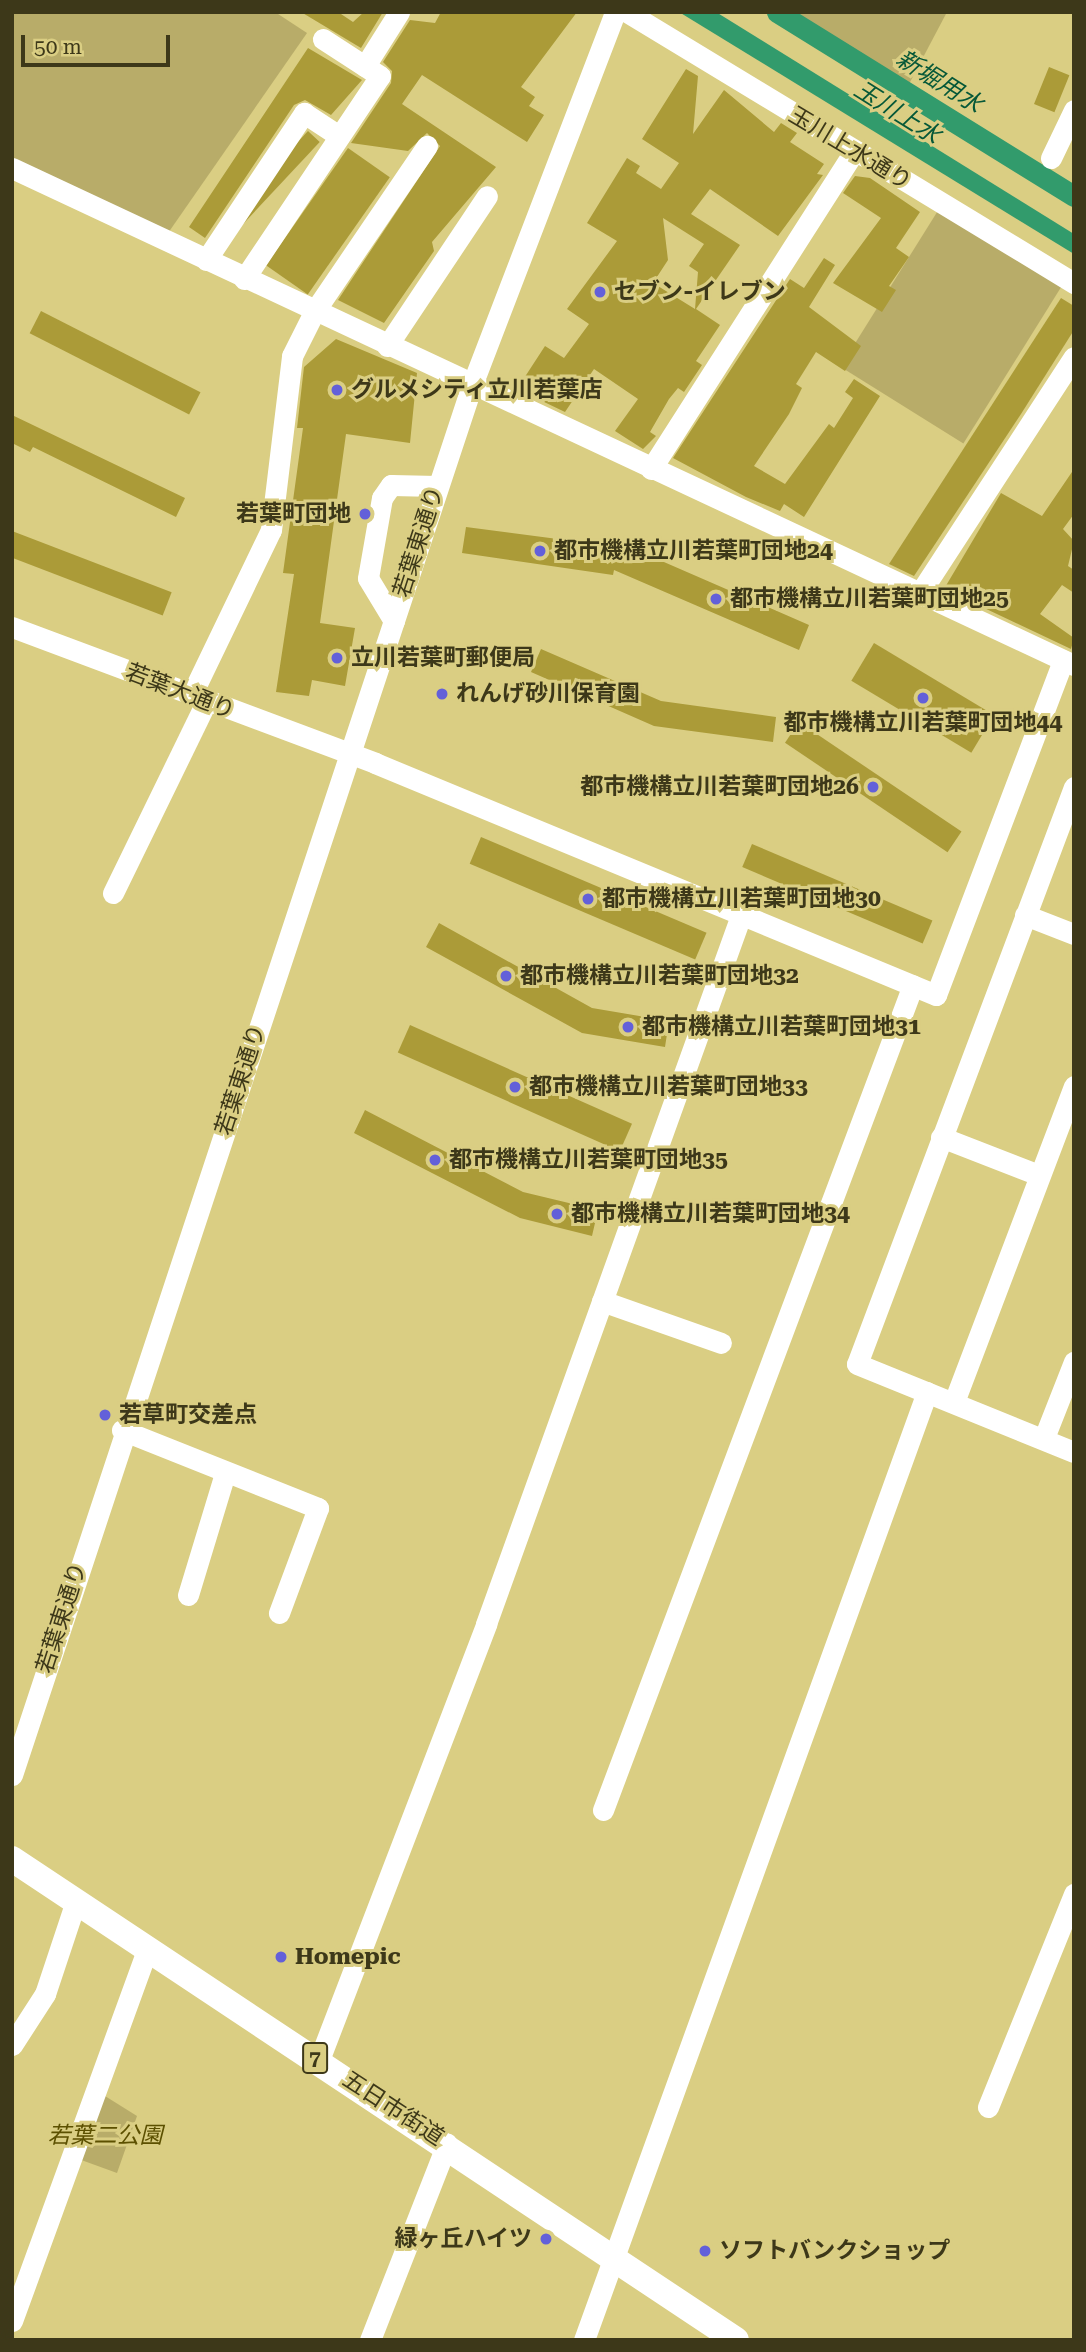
<!DOCTYPE html>
<html>
<head>
<meta charset="utf-8">
<style>
  body { margin:0 }
  #map { position:relative; width:1086px; height:2352px; overflow:hidden; background:#dace83; font-family:"Roboto Serif","Noto Sans JP",serif }
  div>[style] { position:absolute }
  [style*='--x'] { left:calc(var(--x)*1px); top:calc(var(--y)*1px); width:calc(var(--w)*1px); rotate:calc(var(--a)*1deg) }
  .green>* { inset:0; background:#b8ac69; transform-origin:0 0 }
  .water>* { inset:0; background:#329b6c }
  .canal>* { height:21px; margin:-10.5px; padding:0 10.5px; transform-origin:10.5px; border-radius:10.5px; background:#329b6c }
  .building>* { inset:0; background:#ab9b38; transform-origin:0 0 }
  .minor>* { height:21px; margin:-10.5px; padding:0 10.5px; transform-origin:10.5px; border-radius:10.5px; background:#fff }
  .major>* { height:26px; margin:-13px; padding:0 13px; transform-origin:13px; border-radius:13px; background:#fff }
  .dots>* { width:19px; height:19px; translate:-50% -50%; box-sizing:border-box; border:4px solid #dace83; border-radius:50% }
  span { translate:-50% -50%; white-space:nowrap; text-align:center; line-height:1.15; -webkit-text-stroke:6px #dace83; paint-order:stroke }
  .shield-label span { padding:2px 5px; background:#dace83; border:2px solid; border-radius:5px; -webkit-text-stroke-width:0 }
  .shield-label { font-size:21px; color:#3d3819; font-weight:700 }
  .street-label { font-size:23px; color:#3d3819 }
  .poi-label { font-size:23px; color:#3d3819; font-weight:700 }
  .left { translate:0 -50%; text-align:left }
  .right { translate:-100% -50%; text-align:right }
  .park-label { font-size:23px; color:#5c5000; font-style:italic }
  .water-label { font-size:24px; color:#065838; font-style:italic }
  .frame { position:absolute; inset:0; border:14px solid #3d3819; pointer-events:none }
  .scale { position:absolute; left:21px; top:35px; width:149px; height:32px; box-sizing:border-box; border:4px solid #3d3819; border-top:0; padding-left:9px; font-size:21px; line-height:24px; white-space:nowrap; color:#3d3819; -webkit-text-stroke:5px #dace83; paint-order:stroke }
</style>
</head>
<body>
<div id="map">
  <div class="green">
    <i style="clip-path:polygon(12px 12px,275px 12px,307px 33px,166px 236px,12px 163px)"></i>
    <i style="clip-path:polygon(789px 12px,947px 12px,909px 84px)"></i>
    <i style="left:939px;top:209px;width:145px;height:186px;rotate:32deg"></i>
    <i style="clip-path:polygon(97px 2091px,137px 2116px,117px 2173px,73px 2157px)"></i>
  </div>
  <div class="water">
    <i style="clip-path:polygon(679px 12px,716px 12px,1074px 234px,1074px 254px)"></i>
  </div>
  <div class="canal">
    <i style="--x:777;--y:12;--w:349;--a:31.8"></i>
  </div>
  <div class="building">
    <i style="clip-path:polygon(301px 12px,338px 12px,353px 22px,364px 12px,383px 12px,361px 48px)"></i>
    <i style="clip-path:polygon(441px 12px,577px 12px,521px 87px,535px 97px,529px 106px,544px 115px,527px 142px,422px 75px,402px 104px,496px 167px,432px 242px,434px 251px,384px 323px,338px 300px,440px 146px,427px 133px,408px 151px,351px 143px,391px 83px,392px 71px,383px 62px,410px 20px,435px 23px)"></i>
    <i style="clip-path:polygon(308px 48px,362px 80px,331px 115px,305px 100px,294px 105px,205px 238px,189px 227px)"></i>
    <i style="left:1049px;top:67px;width:22px;height:40px;rotate:22deg"></i>
    <i style="clip-path:polygon(evenodd,686px 69px,698px 76px,693px 134px,724px 90px,774px 132px,781px 123px,797px 133px,790px 142px,824px 164px,817px 174px,823px 175px,778px 236px,710px 189px,691px 214px,740px 245px,696px 309px,720px 325px,696px 361px,702px 365px,684px 392px,678px 388px,669px 399px,650px 432px,656px 436px,643px 449px,615px 431px,638px 399px,594px 369px,565px 412px,517px 389px,545px 346px,564px 358px,589px 324px,567px 309px,617px 241px,587px 223px,627px 158px,640px 166px,636px 173px,661px 189px,679px 163px,642px 139px,686px 69px,663px 218px,704px 244px,689px 266px,698px 272px,695px 309px,653px 283px,668px 260px,663px 218px)"></i>
    <i style="left:308px;top:131px;width:16px;height:138px;rotate:43deg"></i>
    <i style="left:348px;top:148px;width:51px;height:143px;rotate:35deg"></i>
    <i style="clip-path:polygon(855px 176px,870px 178px,920px 212px,896px 248px,909px 257px,889px 286px,896px 290px,882px 312px,833px 283px,881px 218px,843px 193px)"></i>
    <i style="clip-path:polygon(824px 258px,835px 265px,809px 307px,861px 346px,845px 371px,816px 352px,796px 384px,802px 388px,789px 414px,754px 466px,785px 484px,829px 424px,834px 428px,853px 398px,845px 392px,854px 379px,880px 396px,804px 517px,784px 504px,780px 511px,746px 497px,673px 458px,790px 279px,804px 288px)"></i>
    <i style="clip-path:polygon(1061px 298px,1074px 306px,1074px 330px,1021px 414px,914px 576px,889px 564px)"></i>
    <i style="left:41px;top:311px;width:179px;height:25px;rotate:27deg"></i>
    <i style="clip-path:polygon(336px 339px,417px 373px,410px 443px,346px 434px,320px 623px,355px 628px,345px 686px,312px 680px,309px 696px,276px 692px,294px 574px,283px 573px,303px 428px,297px 428px,304px 367px)"></i>
    <i style="clip-path:polygon(12px 415px,185px 498px,176px 517px,33px 447px,30px 452px,12px 443px)"></i>
    <i style="clip-path:polygon(1074px 469px,1074px 514px,1063px 529px,1074px 541px,1068px 566px,1074px 570px,1074px 593px,1062px 585px,1040px 614px,1074px 638px,1071px 649px,944px 589px,1001px 493px,1042px 516px)"></i>
    <i style="clip-path:polygon(466px 527px,634px 549px,809px 625px,799px 650px,614px 570px,613px 575px,462px 553px)"></i>
    <i style="left:12px;top:531px;width:171px;height:25px;rotate:21deg"></i>
    <i style="left:874px;top:643px;width:140px;height:44px;rotate:31deg"></i>
    <i style="clip-path:polygon(541px 649px,661px 701px,776px 717px,773px 742px,654px 726px,531px 672px)"></i>
    <i style="left:799px;top:722px;width:196px;height:25px;rotate:34deg"></i>
    <i style="left:481px;top:837px;width:245px;height:29px;rotate:23deg"></i>
    <i style="left:752px;top:844px;width:196px;height:25px;rotate:23deg"></i>
    <i style="clip-path:polygon(439px 923px,592px 1008px,669px 1021px,665px 1047px,582px 1033px,426px 947px)"></i>
    <i style="left:410px;top:1025px;width:243px;height:30px;rotate:24deg"></i>
    <i style="clip-path:polygon(365px 1110px,523px 1192px,598px 1210px,592px 1236px,520px 1218px,354px 1133px)"></i>
  </div>
  <div class="minor">
    <i style="--x:627;--y:12;--w:523;--a:31.23"></i>
    <i style="--x:365;--y:66;--w:64;--a:-57.8"></i>
    <i style="--x:1051;--y:158;--w:53;--a:-64.4"></i>
    <i style="--x:12;--y:168;--w:1173;--a:25.08"></i>
    <i style="--x:206;--y:260;--w:177;--a:-56.3"></i>
    <i style="--x:304;--y:113;--w:42;--a:33.3"></i>
    <i style="--x:244;--y:279;--w:244;--a:-56.2"></i>
    <i style="--x:380;--y:76;--w:68;--a:-147"></i>
    <i style="--x:387;--y:346;--w:180;--a:-56.3"></i>
    <i style="--x:651;--y:469;--w:377;--a:-57.4"></i>
    <i style="--x:918;--y:596;--w:285;--a:-56.9"></i>
    <i style="--x:394;--y:621;--w:50;--a:-121.2"></i>
    <i style="--x:368;--y:578;--w:81;--a:-80.1"></i>
    <i style="--x:382;--y:498;--w:16;--a:-55"></i>
    <i style="--x:391;--y:485;--w:46;--a:1.2"></i>
    <i style="--x:12;--y:627;--w:388;--a:20.5"></i>
    <i style="--x:375;--y:763;--w:607;--a:22.47"></i>
    <i style="--x:936;--y:995;--w:358;--a:-69.2"></i>
    <i style="--x:191;--y:696;--w:184;--a:-64.3"></i>
    <i style="--x:271;--y:530;--w:175;--a:-83.1"></i>
    <i style="--x:292;--y:356;--w:49;--a:-63.4"></i>
    <i style="--x:314;--y:312;--w:201;--a:-55.8"></i>
    <i style="--x:1074;--y:787;--w:616;--a:110.61"></i>
    <i style="--x:857;--y:1364;--w:234;--a:22.1"></i>
    <i style="--x:113;--y:893;--w:212;--a:-64"></i>
    <i style="--x:1025;--y:915;--w:53;--a:21.2"></i>
    <i style="--x:941;--y:1137;--w:105;--a:21.2"></i>
    <i style="--x:602;--y:1301;--w:126;--a:19.4"></i>
    <i style="--x:954;--y:1402;--w:338;--a:-69.2"></i>
    <i style="--x:122;--y:1430;--w:211;--a:21.7"></i>
    <i style="--x:318;--y:1508;--w:112;--a:110.4"></i>
    <i style="--x:1044;--y:1438;--w:82;--a:-68.5"></i>
    <i style="--x:188;--y:1595;--w:127;--a:-73.1"></i>
    <i style="--x:12;--y:1775;--w:1464;--a:-71.69"></i>
    <i style="--x:472;--y:385;--w:399;--a:-69"></i>
    <i style="--x:603;--y:1810;--w:881;--a:-69.41"></i>
    <i style="--x:12;--y:2045;--w:61;--a:-57.1"></i>
    <i style="--x:45;--y:1994;--w:98;--a:-71.6"></i>
    <i style="--x:319;--y:2060;--w:467;--a:-69"></i>
    <i style="--x:486;--y:1624;--w:750;--a:-70.21"></i>
    <i style="--x:988;--y:2107;--w:230;--a:-68"></i>
    <i style="--x:12;--y:2321;--w:398;--a:-70"></i>
    <i style="--x:370;--y:2340;--w:211;--a:-68.6"></i>
    <i style="--x:584;--y:2340;--w:1008;--a:-70.11"></i>
  </div>
  <div class="major">
    <i style="--x:12;--y:1859;--w:869;--a:33.6"></i>
  </div>
  <div class="dots">
    <i style="left:600px;top:292px;background:#6360d9"></i>
    <i style="left:337px;top:390px;background:#6360d9"></i>
    <i style="left:365px;top:514px;background:#6360d9"></i>
    <i style="left:540px;top:551px;background:#6360d9"></i>
    <i style="left:716px;top:599px;background:#6360d9"></i>
    <i style="left:337px;top:658px;background:#6360d9"></i>
    <i style="left:442px;top:694px;background:#6360d9"></i>
    <i style="left:923px;top:698px;background:#6360d9"></i>
    <i style="left:873px;top:787px;background:#6360d9"></i>
    <i style="left:588px;top:899px;background:#6360d9"></i>
    <i style="left:506px;top:976px;background:#6360d9"></i>
    <i style="left:628px;top:1027px;background:#6360d9"></i>
    <i style="left:515px;top:1087px;background:#6360d9"></i>
    <i style="left:435px;top:1160px;background:#6360d9"></i>
    <i style="left:557px;top:1214px;background:#6360d9"></i>
    <i style="left:105px;top:1415px;background:#6360d9"></i>
    <i style="left:281px;top:1957px;background:#6360d9"></i>
    <i style="left:546px;top:2239px;background:#6360d9"></i>
    <i style="left:705px;top:2251px;background:#6360d9"></i>
  </div>
  <div class="shield-label">
    <span style="left:315px;top:2058px">7</span>
  </div>
  <div class="street-label">
    <span style="left:850px;top:149px;rotate:31deg">玉川上水通り</span>
    <span style="left:419px;top:542px;rotate:-72deg">若葉東通り</span>
    <span style="left:180px;top:692px;rotate:21deg">若葉大通り</span>
    <span style="left:241px;top:1080px;rotate:-72deg">若葉東通り</span>
    <span style="left:62px;top:1618px;rotate:-72deg">若葉東通り</span>
    <span style="left:393px;top:2109px;rotate:33deg">五日市街道</span>
  </div>
  <div class="poi-label">
    <span class="left" style="left:614px;top:292px">セブン-イレブン</span>
    <span class="left" style="left:351px;top:390px">グルメシティ立川若葉店</span>
    <span class="right" style="left:351px;top:514px">若葉町団地</span>
    <span class="left" style="left:554px;top:551px">都市機構立川若葉町団地24</span>
    <span class="left" style="left:730px;top:599px">都市機構立川若葉町団地25</span>
    <span class="left" style="left:351px;top:658px">立川若葉町郵便局</span>
    <span class="left" style="left:456px;top:694px">れんげ砂川保育園</span>
    <span style="left:923px;top:723px">都市機構立川若葉町団地44</span>
    <span class="right" style="left:859px;top:787px">都市機構立川若葉町団地26</span>
    <span class="left" style="left:602px;top:899px">都市機構立川若葉町団地30</span>
    <span class="left" style="left:520px;top:976px">都市機構立川若葉町団地32</span>
    <span class="left" style="left:642px;top:1027px">都市機構立川若葉町団地31</span>
    <span class="left" style="left:529px;top:1087px">都市機構立川若葉町団地33</span>
    <span class="left" style="left:449px;top:1160px">都市機構立川若葉町団地35</span>
    <span class="left" style="left:571px;top:1214px">都市機構立川若葉町団地34</span>
    <span class="left" style="left:119px;top:1415px">若草町交差点</span>
    <span class="left" style="left:295px;top:1957px">Homepic</span>
    <span class="right" style="left:532px;top:2239px">緑ヶ丘ハイツ</span>
    <span class="left" style="left:719px;top:2251px">ソフトバンクショップ</span>
  </div>
  <div class="park-label">
    <span style="left:105px;top:2136px">若葉二公園</span>
  </div>
  <div class="water-label">
    <span style="left:939px;top:82px;rotate:32deg">新堀用水</span>
    <span style="left:897px;top:113px;rotate:32deg">玉川上水</span>
  </div>
  <div class="frame"></div>
  <div class="scale">50 m</div>
</div>
</body>
</html>
